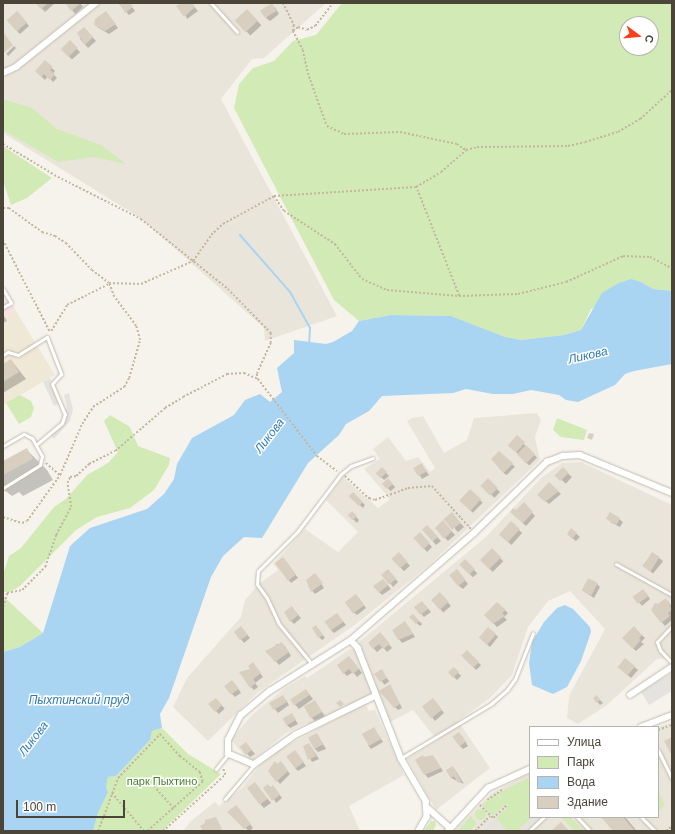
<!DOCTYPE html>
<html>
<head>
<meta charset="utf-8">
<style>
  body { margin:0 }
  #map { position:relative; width:675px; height:834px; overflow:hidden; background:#f6f3ec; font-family:Arial,sans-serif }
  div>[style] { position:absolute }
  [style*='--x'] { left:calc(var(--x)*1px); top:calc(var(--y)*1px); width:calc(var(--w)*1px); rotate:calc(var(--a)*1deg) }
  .residential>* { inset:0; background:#eae5da }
  .education>* { inset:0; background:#efe8d6 }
  .medical>* { inset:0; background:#f6e3e0 }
  .green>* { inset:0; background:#d2eab5 }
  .round { border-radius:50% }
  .parking>* { inset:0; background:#e5e3e0 }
  .water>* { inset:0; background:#a9d4f2 }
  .shadow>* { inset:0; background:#0003; transform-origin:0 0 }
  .stream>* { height:2px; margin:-1px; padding:0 1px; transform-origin:1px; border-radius:1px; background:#a9d4f2 }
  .building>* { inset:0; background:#d8cfc1; transform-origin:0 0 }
  .path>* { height:1.5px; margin-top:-0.75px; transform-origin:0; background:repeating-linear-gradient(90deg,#c4b79f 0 2px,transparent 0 4px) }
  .roads { filter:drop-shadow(0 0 1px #c2bbae) drop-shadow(0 0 1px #c2bbae) }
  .lane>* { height:3px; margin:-1.5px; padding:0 1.5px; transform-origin:1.5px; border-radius:1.5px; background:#fff }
  .street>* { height:5.5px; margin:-2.75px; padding:0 2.75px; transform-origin:2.75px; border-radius:2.75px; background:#fff }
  span { translate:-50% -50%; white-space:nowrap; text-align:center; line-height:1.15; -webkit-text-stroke:3px #fff; paint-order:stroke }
  .park-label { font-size:11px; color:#4a7f2a }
  .water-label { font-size:12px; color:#2e7ab2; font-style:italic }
  .frame { position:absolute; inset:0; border:4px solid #4b4439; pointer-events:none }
  .legend { position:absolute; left:529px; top:726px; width:130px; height:92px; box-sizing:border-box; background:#fff; border:1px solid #b7b4b0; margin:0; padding:5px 7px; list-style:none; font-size:12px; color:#4b4439 }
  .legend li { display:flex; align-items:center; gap:8px; height:20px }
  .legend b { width:20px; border:1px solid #b7b4b0 }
  .north { position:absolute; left:619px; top:16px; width:40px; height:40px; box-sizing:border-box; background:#fff; border:1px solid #b7b4b0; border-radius:50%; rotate:106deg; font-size:11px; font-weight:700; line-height:16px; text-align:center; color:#4b4439 }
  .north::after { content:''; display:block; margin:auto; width:14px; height:18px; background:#fc3f1d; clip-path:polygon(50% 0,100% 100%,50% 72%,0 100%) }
  .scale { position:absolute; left:16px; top:800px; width:109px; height:18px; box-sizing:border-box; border:2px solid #4b4439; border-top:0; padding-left:5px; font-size:12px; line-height:14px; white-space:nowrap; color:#4b4439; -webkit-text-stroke:3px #fff; paint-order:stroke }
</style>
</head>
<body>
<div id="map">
  <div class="residential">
    <i style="clip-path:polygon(3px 3px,326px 3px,264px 58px,252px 59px,221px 99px,337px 316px,265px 341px,264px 328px,142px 219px,3px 133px)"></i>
    <i style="clip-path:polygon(537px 413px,541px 420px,535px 437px,540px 460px,428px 566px,356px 624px,257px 693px,208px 741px,173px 707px,187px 678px,241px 617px,245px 600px,260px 583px,278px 570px,273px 564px,305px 529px,338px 552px,358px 532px,326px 500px,343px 477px,378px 508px,390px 499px,364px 469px,380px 459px,373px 449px,388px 437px,406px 461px,418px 457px,430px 472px,435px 468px,407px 421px,412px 418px,423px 416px,444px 453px,467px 440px,474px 418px)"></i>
    <i style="clip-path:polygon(581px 462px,672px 505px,672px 658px,657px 659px,607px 705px,578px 724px,567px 718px,569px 696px,605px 629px,570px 591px,548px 601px,528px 627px,512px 675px,490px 698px,458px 721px,490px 768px,436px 810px,407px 759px,437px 740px,413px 710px,390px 722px,359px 642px,486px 537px,541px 478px,562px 463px)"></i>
    <i style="clip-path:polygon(350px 649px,355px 649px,372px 693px,309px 726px,307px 723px,286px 733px,252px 761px,245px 756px,231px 740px,252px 715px,285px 688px,305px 676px,307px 678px)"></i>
    <i style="clip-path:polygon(365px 703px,369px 711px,375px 710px,404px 775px,349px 806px,360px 831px,183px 831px,192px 820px,215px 802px,219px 806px,242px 788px,260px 765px,277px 751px)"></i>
    <i style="clip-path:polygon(672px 722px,672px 831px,454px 831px,492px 793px,530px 773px,530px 817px,658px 817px,658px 727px)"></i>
  </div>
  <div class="education">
    <i style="clip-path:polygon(16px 311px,55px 375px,3px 405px,3px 327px,6px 317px)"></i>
  </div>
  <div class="medical">
    <i style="clip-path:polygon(3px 289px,16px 311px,6px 317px,3px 327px)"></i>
  </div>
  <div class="green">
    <i style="clip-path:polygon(evenodd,342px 3px,672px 3px,672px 291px,653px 289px,641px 282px,591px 309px,581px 330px,564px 335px,521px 340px,505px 337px,451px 316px,391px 315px,359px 321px,334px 300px,234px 108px,239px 84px,253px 68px,274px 61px,293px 41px,316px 35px,342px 3px,627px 24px,651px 24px,651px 48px,627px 48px,627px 24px)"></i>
    <i style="clip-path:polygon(3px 99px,32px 108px,57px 129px,101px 145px,126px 164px,94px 157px,58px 162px,3px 130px)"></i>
    <i style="clip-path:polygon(3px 146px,52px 178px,27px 198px,11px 205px,3px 181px)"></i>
    <i style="clip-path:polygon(20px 395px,31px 401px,34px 408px,31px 417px,19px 424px,6px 403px)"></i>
    <i style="clip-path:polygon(110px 415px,130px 427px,138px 446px,170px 458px,169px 465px,154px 490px,130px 508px,97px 517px,76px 530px,20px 586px,10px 592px,3px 592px,3px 575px,9px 556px,21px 548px,54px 507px,66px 499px,87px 475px,108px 463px,118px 452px,104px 421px)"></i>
    <i style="clip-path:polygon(557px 418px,587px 430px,584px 440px,561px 437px,553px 430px)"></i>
    <i style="clip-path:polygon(3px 596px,43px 633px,20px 647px,3px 652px)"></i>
    <i style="clip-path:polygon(162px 728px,188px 754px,221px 774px,162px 831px,93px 831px,98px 813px,108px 792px,106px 787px,108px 777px,116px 776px,150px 740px,152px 731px)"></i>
    <i style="clip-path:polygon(530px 777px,532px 817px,517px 831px,507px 831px,496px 818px,508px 806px,506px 804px,492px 816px,482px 805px,496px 794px,503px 800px,498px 793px)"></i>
    <i style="clip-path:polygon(658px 791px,665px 805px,658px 811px)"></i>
    <i class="round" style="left:474.5px;top:808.5px;width:11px;height:11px"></i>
    <i style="clip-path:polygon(471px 816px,477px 824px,469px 831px,458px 831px)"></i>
    <i style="clip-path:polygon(561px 817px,570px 817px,584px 831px,574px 831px)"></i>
    <i style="clip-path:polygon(431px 821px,435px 821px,436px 825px,433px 831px,424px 831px)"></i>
  </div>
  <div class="parking">
    <i style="clip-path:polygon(50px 378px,60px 403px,54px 406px,43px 382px)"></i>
    <i style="clip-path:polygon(69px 393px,73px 409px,70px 421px,54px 439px,50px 434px,62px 423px,67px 407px,64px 395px)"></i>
    <i style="clip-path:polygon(672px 673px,672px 691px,649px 705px,641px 692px)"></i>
    <i style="clip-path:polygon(532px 817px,540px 817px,524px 831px,517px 831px)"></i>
    <i style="clip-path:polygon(496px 818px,507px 831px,500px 831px,497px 827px,492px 831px,485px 831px,484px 829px)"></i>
  </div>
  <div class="water">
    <i style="clip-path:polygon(631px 279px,641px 282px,653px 289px,672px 291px,672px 364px,634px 371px,625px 374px,615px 385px,578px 402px,566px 400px,559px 395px,531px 390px,513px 394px,493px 394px,466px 389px,453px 393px,382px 396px,369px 411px,346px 424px,339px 435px,308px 463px,262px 538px,244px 537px,223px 556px,211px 577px,169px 698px,160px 714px,162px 728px,152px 731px,150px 740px,116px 776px,108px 777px,106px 787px,108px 792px,98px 813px,93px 831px,3px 831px,3px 652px,20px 647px,43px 633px,70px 546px,90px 528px,147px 509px,164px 494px,174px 479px,177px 464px,192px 438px,234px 415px,245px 400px,260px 394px,270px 402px,282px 392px,277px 368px,294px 353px,294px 340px,326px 344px,333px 342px,352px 331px,359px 321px,391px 315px,451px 316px,505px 337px,521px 340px,564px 335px,581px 330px,602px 293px,619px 283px)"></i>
    <i style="clip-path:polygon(565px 605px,573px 609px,590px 627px,591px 632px,581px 661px,567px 687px,553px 694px,532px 685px,529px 663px,532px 642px,544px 622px,557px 608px)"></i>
  </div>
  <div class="shadow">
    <i style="clip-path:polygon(37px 3px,54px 3px,54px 4px,45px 12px)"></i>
    <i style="clip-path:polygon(67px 3px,80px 3px,83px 7px,75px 14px)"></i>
    <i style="clip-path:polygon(129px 3px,135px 11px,129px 15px,119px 4px)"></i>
    <i style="clip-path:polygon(181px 3px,191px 3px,198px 11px,187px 19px)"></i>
    <i style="clip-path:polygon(275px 7px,279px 14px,270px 21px,266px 18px)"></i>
    <i style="left:247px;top:10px;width:21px;height:15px;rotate:47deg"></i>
    <i style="clip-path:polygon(20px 15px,29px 26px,20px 34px,17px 31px)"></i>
    <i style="clip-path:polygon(109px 16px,118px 28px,109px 34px,97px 27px,96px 20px)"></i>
    <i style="clip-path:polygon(84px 28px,96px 41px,88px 48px,80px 39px)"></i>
    <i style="left:70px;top:41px;width:15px;height:11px;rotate:48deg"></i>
    <i style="left:14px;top:46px;width:3px;height:11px;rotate:45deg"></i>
    <i style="clip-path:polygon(45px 62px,55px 71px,53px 74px,57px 78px,53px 82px,48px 76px,45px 80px,36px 71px)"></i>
    <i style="clip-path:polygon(3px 314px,7px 321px,3px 323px)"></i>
    <i style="clip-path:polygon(11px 360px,26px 379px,3px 393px,3px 365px)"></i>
    <i style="left:517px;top:437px;width:29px;height:11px;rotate:46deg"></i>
    <i style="clip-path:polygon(26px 449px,47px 470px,53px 480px,23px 496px,19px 492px,12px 496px,3px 489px,3px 462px)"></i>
    <i style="clip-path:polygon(421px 464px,429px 475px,422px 479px,415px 468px)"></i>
    <i style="left:512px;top:464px;width:4px;height:12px;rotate:45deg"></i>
    <i style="clip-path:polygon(382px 468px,389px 476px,384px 480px,377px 473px)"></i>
    <i style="left:563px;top:469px;width:12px;height:9px;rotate:42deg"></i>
    <i style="left:388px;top:480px;width:10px;height:6px;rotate:45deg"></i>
    <i style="left:488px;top:480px;width:17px;height:8px;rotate:45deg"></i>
    <i style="clip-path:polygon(549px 483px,561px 494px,549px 504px,539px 495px)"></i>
    <i style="left:470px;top:490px;width:18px;height:14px;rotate:45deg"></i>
    <i style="clip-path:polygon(353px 493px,365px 505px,363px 508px,350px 496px)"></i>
    <i style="clip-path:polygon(527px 507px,535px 516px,526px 526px,514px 515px)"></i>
    <i style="clip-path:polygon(352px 512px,359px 520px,357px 523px,349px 515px)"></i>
    <i style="clip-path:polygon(455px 517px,464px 527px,458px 532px,455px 529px)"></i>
    <i style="clip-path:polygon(619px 519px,623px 522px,620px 527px,610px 522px)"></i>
    <i style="left:511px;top:523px;width:15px;height:16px;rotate:42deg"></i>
    <i style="clip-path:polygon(446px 525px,455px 535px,448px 541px,436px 528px)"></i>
    <i style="clip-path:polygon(430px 529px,441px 541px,436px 545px,423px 530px)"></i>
    <i style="clip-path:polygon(572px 530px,580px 537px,576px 541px,571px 537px)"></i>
    <i style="clip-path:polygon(423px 537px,432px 547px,427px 552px,415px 538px)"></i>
    <i style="left:492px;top:550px;width:16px;height:15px;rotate:45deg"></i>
    <i style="left:653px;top:553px;width:13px;height:16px;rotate:39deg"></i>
    <i style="left:399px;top:554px;width:16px;height:8px;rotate:47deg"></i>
    <i style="left:465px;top:560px;width:18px;height:6px;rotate:47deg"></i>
    <i style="clip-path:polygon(286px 561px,298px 578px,291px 583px,276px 563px)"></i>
    <i style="clip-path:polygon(391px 573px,398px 582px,393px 587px,390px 583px)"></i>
    <i style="clip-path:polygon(460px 574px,468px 584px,463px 589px,459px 586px)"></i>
    <i style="clip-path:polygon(316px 576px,324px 588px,315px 594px,308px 586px)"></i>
    <i style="clip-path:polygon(386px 583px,391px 589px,382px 595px,379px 592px)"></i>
    <i style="clip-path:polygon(597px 584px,600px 587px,594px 598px,582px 590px)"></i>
    <i style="left:440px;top:593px;width:17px;height:10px;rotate:50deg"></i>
    <i style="clip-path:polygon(646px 593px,650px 599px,642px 606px,635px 597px)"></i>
    <i style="clip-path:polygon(359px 598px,366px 608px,357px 615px,353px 612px)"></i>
    <i style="clip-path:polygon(666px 599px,672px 607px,672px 620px,665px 626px,652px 610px)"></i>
    <i style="clip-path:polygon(497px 603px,508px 613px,504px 617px,507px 620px,497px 627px,486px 615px)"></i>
    <i style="clip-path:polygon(425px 605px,431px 612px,424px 617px,415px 607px)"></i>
    <i style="clip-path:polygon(295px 611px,301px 618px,294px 624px,291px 621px)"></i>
    <i style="clip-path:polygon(337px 614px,346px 625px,334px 633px,331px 630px)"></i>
    <i style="clip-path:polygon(413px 615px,422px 624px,420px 626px,410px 617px)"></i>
    <i style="clip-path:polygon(408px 626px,415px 637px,402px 643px,399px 639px)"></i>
    <i style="clip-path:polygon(634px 628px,645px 638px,641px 642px,644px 644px,636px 651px,623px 638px)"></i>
    <i style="clip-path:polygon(319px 630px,325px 638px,322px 640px,319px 637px)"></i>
    <i style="clip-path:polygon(244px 631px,250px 638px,244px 643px,235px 632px)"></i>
    <i style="clip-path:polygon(495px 634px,498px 637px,490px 647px,482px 640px)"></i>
    <i style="clip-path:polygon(383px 637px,392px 648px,387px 652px,383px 647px,377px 652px,369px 643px)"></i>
    <i style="clip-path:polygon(276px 644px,285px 646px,291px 656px,279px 665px,267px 651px,275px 648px)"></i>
    <i style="left:467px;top:651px;width:20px;height:7px;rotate:45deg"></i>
    <i style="clip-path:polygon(625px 659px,638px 670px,631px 678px,622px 670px)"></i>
    <i style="clip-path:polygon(352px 660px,362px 673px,357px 677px,353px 672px,347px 676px,344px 673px)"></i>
    <i style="clip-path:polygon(256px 667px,263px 677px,255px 683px,258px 687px,254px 690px,251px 687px)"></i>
    <i style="clip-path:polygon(454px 668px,461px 676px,457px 680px,449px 672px)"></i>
    <i style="left:381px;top:670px;width:14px;height:6px;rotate:54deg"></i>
    <i style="clip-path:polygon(235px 684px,241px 693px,235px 697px,232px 694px)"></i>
    <i style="clip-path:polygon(390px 685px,402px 708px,398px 710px,395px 707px)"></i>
    <i style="clip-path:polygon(309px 694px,313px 699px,299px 709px,292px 701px)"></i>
    <i style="clip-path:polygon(594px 698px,600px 700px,603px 703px,600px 705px)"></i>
    <i style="left:216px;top:699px;width:13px;height:8px;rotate:48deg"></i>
    <i style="clip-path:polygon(286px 700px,289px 705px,278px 713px,271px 704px)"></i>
    <i style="clip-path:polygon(315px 702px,325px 716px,315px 721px,312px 718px)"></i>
    <i style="clip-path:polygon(436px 702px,444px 713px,435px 721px,432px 717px)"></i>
    <i style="clip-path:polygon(292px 714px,298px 724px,290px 728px,287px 725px)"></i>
    <i style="clip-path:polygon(374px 728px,383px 742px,371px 749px,368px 745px)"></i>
    <i style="clip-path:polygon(317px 734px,326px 749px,318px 752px,315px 749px)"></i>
    <i style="clip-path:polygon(462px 736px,468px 746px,463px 749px,460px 746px)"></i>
    <i style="clip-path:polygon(309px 744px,319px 759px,312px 762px,304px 746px)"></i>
    <i style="clip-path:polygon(241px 747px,249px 747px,255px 754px,250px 757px)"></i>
    <i style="clip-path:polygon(295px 751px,306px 766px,298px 771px,295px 768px)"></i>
    <i style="clip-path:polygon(433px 756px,443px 771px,428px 778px,425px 774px,424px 758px)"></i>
    <i style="clip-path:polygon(277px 765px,284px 766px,290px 774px,280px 784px,269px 771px)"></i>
    <i style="clip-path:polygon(452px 767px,456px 771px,464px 784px,451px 778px,447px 771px)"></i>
    <i style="clip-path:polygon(267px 785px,276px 790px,282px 798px,276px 803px)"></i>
    <i style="clip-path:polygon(258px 787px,271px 803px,264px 808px,261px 805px)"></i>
    <i style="clip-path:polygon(239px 809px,253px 828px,249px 831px,228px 812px)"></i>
    <i style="clip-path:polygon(602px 817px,625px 817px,637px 831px,615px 831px)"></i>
  </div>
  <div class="stream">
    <i style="--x:240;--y:235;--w:76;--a:48.7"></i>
    <i style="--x:290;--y:292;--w:41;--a:60.9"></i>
    <i style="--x:310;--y:328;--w:18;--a:93"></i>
  </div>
  <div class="building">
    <i style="clip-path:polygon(35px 3px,48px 3px,41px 9px)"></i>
    <i style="clip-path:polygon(65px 3px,81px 3px,71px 11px)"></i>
    <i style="clip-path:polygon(119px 3px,130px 3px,133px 7px,125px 13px)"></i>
    <i style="clip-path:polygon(180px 3px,192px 3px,195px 7px,184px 17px,176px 6px)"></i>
    <i style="left:272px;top:3px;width:9px;height:14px;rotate:58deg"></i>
    <i style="left:247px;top:9px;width:16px;height:17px;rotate:47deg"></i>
    <i style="left:17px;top:11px;width:15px;height:14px;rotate:48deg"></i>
    <i style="clip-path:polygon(106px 11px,116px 24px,105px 31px,94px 25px,95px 19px)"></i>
    <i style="clip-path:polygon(84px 27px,93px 37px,85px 45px,77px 33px)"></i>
    <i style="clip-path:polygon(3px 32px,13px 45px,4px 53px,3px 52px)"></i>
    <i style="left:70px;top:40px;width:11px;height:13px;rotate:45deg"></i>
    <i style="clip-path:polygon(45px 60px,53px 67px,50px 70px,55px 74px,50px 80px,44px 74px,41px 77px,35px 71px)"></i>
    <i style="clip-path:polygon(11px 359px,19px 372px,3px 382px,3px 364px)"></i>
    <i style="clip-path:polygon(589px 433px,594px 434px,592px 440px,587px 438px)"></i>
    <i style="left:517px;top:435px;width:11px;height:14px;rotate:41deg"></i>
    <i style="left:526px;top:445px;width:13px;height:13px;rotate:45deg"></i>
    <i style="clip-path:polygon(27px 448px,33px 459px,3px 475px,3px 461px)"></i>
    <i style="clip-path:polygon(499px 451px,513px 463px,503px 473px,491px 459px)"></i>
    <i style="clip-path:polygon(422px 463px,426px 472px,418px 476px,413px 468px)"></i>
    <i style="left:382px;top:467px;width:7px;height:9px;rotate:45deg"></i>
    <i style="left:563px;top:467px;width:8px;height:12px;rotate:45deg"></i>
    <i style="clip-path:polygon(388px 478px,393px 484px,387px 489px,382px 484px)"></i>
    <i style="left:488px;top:478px;width:14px;height:11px;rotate:45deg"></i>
    <i style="clip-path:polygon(549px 482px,559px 491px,545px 502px,537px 495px)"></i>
    <i style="left:470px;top:489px;width:15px;height:16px;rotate:42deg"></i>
    <i style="left:353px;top:492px;width:14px;height:6px;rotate:45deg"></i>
    <i style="clip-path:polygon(524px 502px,533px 512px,523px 523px,510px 512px,513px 508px,516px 510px)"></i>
    <i style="left:352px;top:511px;width:7px;height:6px;rotate:45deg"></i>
    <i style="left:452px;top:512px;width:14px;height:11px;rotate:51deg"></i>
    <i style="left:610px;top:512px;width:12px;height:8px;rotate:31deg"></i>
    <i style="clip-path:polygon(443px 520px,452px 531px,444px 539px,435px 528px)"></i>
    <i style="left:511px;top:521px;width:12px;height:18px;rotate:42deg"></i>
    <i style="left:427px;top:525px;width:16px;height:7px;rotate:47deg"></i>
    <i style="clip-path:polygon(571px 528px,577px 533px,572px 539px,567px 534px)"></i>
    <i style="left:420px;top:532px;width:15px;height:9px;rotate:48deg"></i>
    <i style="left:492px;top:548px;width:13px;height:17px;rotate:45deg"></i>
    <i style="left:399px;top:552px;width:13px;height:10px;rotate:48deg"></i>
    <i style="left:652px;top:552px;width:9px;height:17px;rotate:32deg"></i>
    <i style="left:283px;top:557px;width:22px;height:10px;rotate:54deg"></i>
    <i style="left:465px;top:559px;width:14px;height:8px;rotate:45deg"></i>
    <i style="left:388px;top:569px;width:13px;height:9px;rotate:51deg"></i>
    <i style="left:457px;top:569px;width:14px;height:10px;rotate:51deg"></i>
    <i style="clip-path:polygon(315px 573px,323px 583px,311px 592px,306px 580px)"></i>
    <i style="left:588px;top:578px;width:11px;height:14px;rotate:27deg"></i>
    <i style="clip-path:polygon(383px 579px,388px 585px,379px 593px,373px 586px)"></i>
    <i style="left:643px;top:589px;width:9px;height:13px;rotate:54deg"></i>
    <i style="left:440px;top:592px;width:13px;height:12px;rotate:48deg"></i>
    <i style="left:356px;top:594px;width:14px;height:14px;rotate:54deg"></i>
    <i style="clip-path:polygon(666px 598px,672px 610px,668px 613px,670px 616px,661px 623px,651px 610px,655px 603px,658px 604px)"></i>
    <i style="left:422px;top:601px;width:10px;height:10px;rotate:53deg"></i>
    <i style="clip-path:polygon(497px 602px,506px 610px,502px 613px,505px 616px,493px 624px,484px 615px)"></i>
    <i style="clip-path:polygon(292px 606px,298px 615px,290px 622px,284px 612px)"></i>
    <i style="left:337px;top:613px;width:11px;height:15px;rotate:56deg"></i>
    <i style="clip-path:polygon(413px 614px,419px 621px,416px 624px,409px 617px)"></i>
    <i style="clip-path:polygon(405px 621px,413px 634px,398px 640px,392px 630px)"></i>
    <i style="clip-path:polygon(316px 625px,323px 635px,318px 638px,312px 628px)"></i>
    <i style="clip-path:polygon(241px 626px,248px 635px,240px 640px,234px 632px)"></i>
    <i style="clip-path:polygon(634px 626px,642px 635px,639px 638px,641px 640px,633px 649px,622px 638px)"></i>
    <i style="left:488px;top:627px;width:11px;height:14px;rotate:41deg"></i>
    <i style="clip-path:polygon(380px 632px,390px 644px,383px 649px,379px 644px,373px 649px,368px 643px)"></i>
    <i style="clip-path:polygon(282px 642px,289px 652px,275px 662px,265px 651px)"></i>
    <i style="left:467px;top:650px;width:17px;height:8px;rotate:45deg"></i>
    <i style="clip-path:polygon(349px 656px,359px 669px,353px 674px,349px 669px,343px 674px,337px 665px)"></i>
    <i style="left:625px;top:658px;width:13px;height:12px;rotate:39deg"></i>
    <i style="clip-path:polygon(253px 662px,261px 673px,253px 679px,256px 683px,250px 688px,239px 672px,250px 669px,248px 666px)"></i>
    <i style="clip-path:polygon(454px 667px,459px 672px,453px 678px,448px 672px)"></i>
    <i style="clip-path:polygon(382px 669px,387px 678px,380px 682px,374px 674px)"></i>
    <i style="left:232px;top:680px;width:11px;height:10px;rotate:52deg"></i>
    <i style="clip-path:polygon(390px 684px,400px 704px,394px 708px,379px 691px)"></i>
    <i style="left:306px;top:689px;width:7px;height:19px;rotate:56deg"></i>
    <i style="left:283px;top:695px;width:8px;height:16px;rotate:60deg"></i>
    <i style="clip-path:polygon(597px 695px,600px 700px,596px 703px,593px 698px)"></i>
    <i style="clip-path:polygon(216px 698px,222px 705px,215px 712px,208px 704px)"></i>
    <i style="left:433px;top:698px;width:15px;height:14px;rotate:53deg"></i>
    <i style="left:315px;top:700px;width:14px;height:13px;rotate:60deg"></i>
    <i style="clip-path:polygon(340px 700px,344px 704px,340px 707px,336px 703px)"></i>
    <i style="left:292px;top:713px;width:8px;height:11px;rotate:60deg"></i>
    <i style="left:374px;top:727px;width:14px;height:14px;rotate:60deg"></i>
    <i style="left:459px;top:732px;width:12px;height:8px;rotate:55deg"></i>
    <i style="left:317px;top:733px;width:13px;height:10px;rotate:63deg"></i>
    <i style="clip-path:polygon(672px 737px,672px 756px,664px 741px)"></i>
    <i style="left:246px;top:742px;width:10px;height:8px;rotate:53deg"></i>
    <i style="clip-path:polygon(309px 743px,316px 756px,308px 760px,303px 746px)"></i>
    <i style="left:295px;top:750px;width:15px;height:11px;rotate:53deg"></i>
    <i style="clip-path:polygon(423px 755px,424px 757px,433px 755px,441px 768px,424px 775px,415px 760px)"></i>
    <i style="clip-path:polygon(275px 761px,277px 764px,281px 761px,288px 771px,276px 782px,268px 771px)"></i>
    <i style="clip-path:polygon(453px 766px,461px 781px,458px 783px,454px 776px,451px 778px,446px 770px)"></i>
    <i style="left:255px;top:782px;width:21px;height:10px;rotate:53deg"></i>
    <i style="clip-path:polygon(268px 784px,270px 788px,273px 785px,280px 795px,272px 801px,263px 788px)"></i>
    <i style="clip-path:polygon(236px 805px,251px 824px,244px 829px,227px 812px)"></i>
    <i style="clip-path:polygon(216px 817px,223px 831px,203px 831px,200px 826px,205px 823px,205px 820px)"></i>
    <i style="clip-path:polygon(601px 817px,623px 817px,635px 831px,613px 831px)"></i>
    <i style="clip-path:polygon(561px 822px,569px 831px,551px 831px)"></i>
  </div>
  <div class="path">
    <i style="--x:283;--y:3;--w:25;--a:63"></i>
    <i style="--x:294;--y:25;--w:6;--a:99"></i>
    <i style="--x:293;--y:31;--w:6;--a:-39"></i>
    <i style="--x:298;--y:27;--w:9;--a:18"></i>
    <i style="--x:307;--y:30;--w:9;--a:-27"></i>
    <i style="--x:315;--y:26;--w:29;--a:-52"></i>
    <i style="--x:293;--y:31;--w:21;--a:62"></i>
    <i style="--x:303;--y:50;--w:24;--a:78"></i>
    <i style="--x:308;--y:73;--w:56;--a:70.3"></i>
    <i style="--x:327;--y:126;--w:19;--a:25"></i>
    <i style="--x:344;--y:134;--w:56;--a:-2"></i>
    <i style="--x:400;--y:132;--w:58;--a:11.9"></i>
    <i style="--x:457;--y:144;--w:11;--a:34"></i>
    <i style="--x:3;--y:144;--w:64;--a:31"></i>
    <i style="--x:58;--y:177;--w:93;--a:26.8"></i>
    <i style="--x:141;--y:219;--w:112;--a:38.8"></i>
    <i style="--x:228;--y:289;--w:62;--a:45.7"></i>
    <i style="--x:271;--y:333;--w:10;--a:90"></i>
    <i style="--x:271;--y:343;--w:34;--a:114"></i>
    <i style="--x:257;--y:374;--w:5;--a:79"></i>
    <i style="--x:258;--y:379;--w:97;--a:52.5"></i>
    <i style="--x:317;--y:456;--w:25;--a:37"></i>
    <i style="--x:274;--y:196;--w:18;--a:56"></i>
    <i style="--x:284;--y:211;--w:61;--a:32.9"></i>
    <i style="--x:335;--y:244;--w:44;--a:52.4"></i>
    <i style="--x:362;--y:279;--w:27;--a:24"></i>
    <i style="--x:387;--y:290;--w:72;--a:4.8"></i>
    <i style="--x:459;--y:296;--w:117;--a:-111.5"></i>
    <i style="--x:3;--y:208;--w:6;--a:0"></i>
    <i style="--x:9;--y:208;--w:41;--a:36"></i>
    <i style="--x:42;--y:232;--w:14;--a:17"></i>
    <i style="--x:55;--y:236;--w:13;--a:32"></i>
    <i style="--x:66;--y:243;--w:37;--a:46"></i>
    <i style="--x:92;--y:270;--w:21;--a:37"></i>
    <i style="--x:109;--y:283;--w:32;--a:2"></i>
    <i style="--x:141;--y:284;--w:57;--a:-23.9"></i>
    <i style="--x:193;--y:261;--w:32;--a:-55"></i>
    <i style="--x:211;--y:235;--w:16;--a:-43"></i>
    <i style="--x:223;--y:224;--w:58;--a:-28.8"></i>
    <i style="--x:274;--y:196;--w:142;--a:-3.6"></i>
    <i style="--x:416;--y:187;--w:29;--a:-31"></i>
    <i style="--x:441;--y:172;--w:33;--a:-41"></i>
    <i style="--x:466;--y:150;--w:11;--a:-15"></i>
    <i style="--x:477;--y:147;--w:91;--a:-0.6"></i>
    <i style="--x:568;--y:146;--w:17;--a:-13"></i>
    <i style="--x:585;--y:142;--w:34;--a:-17"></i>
    <i style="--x:618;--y:132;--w:26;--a:-31"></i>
    <i style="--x:640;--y:119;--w:43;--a:-42.2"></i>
    <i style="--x:3;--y:240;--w:103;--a:62.9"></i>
    <i style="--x:459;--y:296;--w:59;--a:-1.9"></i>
    <i style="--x:518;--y:294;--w:49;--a:-14"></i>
    <i style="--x:566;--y:282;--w:63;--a:-24.5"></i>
    <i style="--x:623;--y:256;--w:27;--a:2"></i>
    <i style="--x:650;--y:257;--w:25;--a:27"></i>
    <i style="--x:51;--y:331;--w:31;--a:-58"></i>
    <i style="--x:67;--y:305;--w:47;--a:-26.6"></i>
    <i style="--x:46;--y:463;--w:18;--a:41"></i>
    <i style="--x:345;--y:476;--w:33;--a:43"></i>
    <i style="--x:369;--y:498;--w:6;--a:18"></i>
    <i style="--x:375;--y:500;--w:35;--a:-20"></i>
    <i style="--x:408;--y:488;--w:24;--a:-5"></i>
    <i style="--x:432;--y:486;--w:58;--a:47.8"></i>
    <i style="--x:3;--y:517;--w:20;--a:18"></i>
    <i style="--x:22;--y:523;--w:5;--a:-22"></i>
    <i style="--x:27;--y:521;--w:57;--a:-54.3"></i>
    <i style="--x:60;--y:475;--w:56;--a:-66.7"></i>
    <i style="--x:82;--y:424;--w:20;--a:-57"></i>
    <i style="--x:93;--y:407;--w:37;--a:-33"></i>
    <i style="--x:124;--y:387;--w:10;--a:-61"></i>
    <i style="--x:129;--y:378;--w:40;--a:-74"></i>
    <i style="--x:140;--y:340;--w:15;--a:-106"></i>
    <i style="--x:136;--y:326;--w:36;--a:-127"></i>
    <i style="--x:114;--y:297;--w:15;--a:-110"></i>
    <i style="--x:3;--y:607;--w:15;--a:-74"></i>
    <i style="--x:7;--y:593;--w:15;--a:-11"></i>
    <i style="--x:22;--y:590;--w:33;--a:-45"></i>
    <i style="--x:45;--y:567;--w:34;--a:-71"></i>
    <i style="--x:56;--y:535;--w:32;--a:-62"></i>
    <i style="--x:71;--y:507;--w:24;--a:-99"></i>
    <i style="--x:67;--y:483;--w:7;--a:-63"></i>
    <i style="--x:70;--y:477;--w:6;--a:-9"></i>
    <i style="--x:76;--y:476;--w:18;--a:-43"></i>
    <i style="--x:89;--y:464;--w:29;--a:-27"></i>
    <i style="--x:115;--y:451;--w:66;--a:-40.7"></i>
    <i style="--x:165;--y:408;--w:21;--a:-31"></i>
    <i style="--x:183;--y:397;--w:50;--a:-27.6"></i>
    <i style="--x:227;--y:374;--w:17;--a:-3"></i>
    <i style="--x:244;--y:373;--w:15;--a:23"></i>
    <i style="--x:658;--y:730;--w:15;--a:-20"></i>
    <i style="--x:154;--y:786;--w:30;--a:48"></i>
    <i style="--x:112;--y:793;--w:50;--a:49.9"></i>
    <i style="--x:487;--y:800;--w:18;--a:-34"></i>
    <i style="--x:480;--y:805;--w:18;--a:45"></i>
    <i style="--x:493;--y:818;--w:19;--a:-43"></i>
    <i style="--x:98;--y:831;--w:57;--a:-69.3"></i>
    <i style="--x:118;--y:778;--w:61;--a:-46.3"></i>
    <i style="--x:160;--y:734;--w:30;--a:48"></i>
    <i style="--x:180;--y:756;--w:26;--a:39"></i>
    <i style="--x:200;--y:772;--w:10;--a:73"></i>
    <i style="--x:203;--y:782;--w:74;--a:138.3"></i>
    <i style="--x:163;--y:831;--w:84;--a:-42.1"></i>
    <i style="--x:225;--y:775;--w:6;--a:-108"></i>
    <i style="--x:475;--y:831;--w:21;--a:-45"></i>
    <i style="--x:666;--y:831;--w:8;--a:-40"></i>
  </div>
  <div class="roads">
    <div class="lane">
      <i style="--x:211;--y:3;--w:39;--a:48"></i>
      <i style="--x:3;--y:289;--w:16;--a:60"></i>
      <i style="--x:11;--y:303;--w:9;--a:153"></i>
      <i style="--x:3;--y:355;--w:6;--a:-31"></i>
      <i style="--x:8;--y:352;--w:10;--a:17"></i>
      <i style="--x:18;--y:355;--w:34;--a:-32"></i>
      <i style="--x:47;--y:337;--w:40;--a:69"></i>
      <i style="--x:61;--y:374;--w:13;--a:132"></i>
      <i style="--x:52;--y:384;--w:33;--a:67"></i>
      <i style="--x:65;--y:414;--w:9;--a:108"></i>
      <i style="--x:62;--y:423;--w:34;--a:140"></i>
      <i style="--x:3;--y:446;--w:24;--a:-30"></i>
      <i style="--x:24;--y:434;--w:9;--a:27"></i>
      <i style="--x:32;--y:438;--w:21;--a:61"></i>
      <i style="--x:42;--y:456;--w:9;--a:103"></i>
      <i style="--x:40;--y:465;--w:44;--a:148.1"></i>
      <i style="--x:616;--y:564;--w:64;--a:29"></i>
      <i style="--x:672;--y:626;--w:22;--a:133"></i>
      <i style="--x:657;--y:642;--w:9;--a:69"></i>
      <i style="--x:660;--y:650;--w:18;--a:47"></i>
      <i style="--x:312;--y:664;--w:52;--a:-129.5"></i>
      <i style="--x:279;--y:624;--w:29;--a:-115"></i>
      <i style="--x:267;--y:598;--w:17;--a:-126"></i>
      <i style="--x:257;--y:584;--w:13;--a:-86"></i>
      <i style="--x:258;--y:571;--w:57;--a:-45"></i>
      <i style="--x:298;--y:531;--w:71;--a:-53"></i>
      <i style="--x:341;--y:474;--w:13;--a:-39"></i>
      <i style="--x:351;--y:466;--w:23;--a:-20"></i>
      <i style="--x:658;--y:750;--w:32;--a:64"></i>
      <i style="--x:401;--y:758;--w:105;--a:-31"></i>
      <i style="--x:491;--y:704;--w:21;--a:-41"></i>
      <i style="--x:507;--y:690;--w:14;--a:-54"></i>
      <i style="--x:515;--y:679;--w:49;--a:-68.6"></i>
      <i style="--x:216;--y:769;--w:19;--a:-51"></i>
      <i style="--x:225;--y:799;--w:45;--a:-49.5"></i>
      <i style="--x:577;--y:817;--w:19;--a:47"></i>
      <i style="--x:641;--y:817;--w:20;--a:45"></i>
      <i style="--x:529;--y:831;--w:21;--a:-43"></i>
    </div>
    <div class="street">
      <i style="--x:3;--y:73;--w:14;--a:-25"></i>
      <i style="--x:16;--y:67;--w:102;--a:-38.7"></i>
      <i style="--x:351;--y:640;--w:11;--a:49"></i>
      <i style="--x:358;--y:648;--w:118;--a:68.6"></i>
      <i style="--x:401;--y:758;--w:50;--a:59.8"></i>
      <i style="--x:426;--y:801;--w:16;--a:86"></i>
      <i style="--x:427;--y:817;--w:16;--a:120"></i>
      <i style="--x:630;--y:695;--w:50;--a:-33.7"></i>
      <i style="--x:376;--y:696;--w:89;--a:154"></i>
      <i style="--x:296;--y:735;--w:52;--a:144.5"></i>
      <i style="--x:254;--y:765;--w:28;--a:-157"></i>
      <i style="--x:228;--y:754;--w:14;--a:-90"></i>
      <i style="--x:228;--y:740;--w:28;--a:-63"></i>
      <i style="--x:241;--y:715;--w:38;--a:-40"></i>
      <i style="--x:270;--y:691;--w:96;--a:-32.2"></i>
      <i style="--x:351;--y:640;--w:163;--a:-41"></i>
      <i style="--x:474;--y:533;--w:102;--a:-44.2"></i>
      <i style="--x:547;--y:462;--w:17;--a:-21"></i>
      <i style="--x:563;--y:456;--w:17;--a:-3"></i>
      <i style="--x:580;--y:455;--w:100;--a:22.4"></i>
      <i style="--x:641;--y:727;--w:33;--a:-21"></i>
      <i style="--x:428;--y:808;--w:30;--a:42"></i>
      <i style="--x:448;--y:831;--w:59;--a:-47.1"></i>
      <i style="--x:488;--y:788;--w:46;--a:-24.3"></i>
    </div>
  </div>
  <div class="park-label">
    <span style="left:162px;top:781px">парк Пыхтино</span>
  </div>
  <div class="water-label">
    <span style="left:588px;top:356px;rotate:-13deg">Ликова</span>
    <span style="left:270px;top:436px;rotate:-52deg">Ликова</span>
    <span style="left:79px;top:701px">Пыхтинский пруд</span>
    <span style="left:34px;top:739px;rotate:-52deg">Ликова</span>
  </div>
  <div class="frame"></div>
  <ul class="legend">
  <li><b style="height:5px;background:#fff"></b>Улица</li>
  <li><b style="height:11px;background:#d2eab5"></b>Парк</li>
  <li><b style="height:11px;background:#a9d4f2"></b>Вода</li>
  <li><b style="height:11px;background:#d8cfc1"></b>Здание</li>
  </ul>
  <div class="north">С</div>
  <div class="scale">100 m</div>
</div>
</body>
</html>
